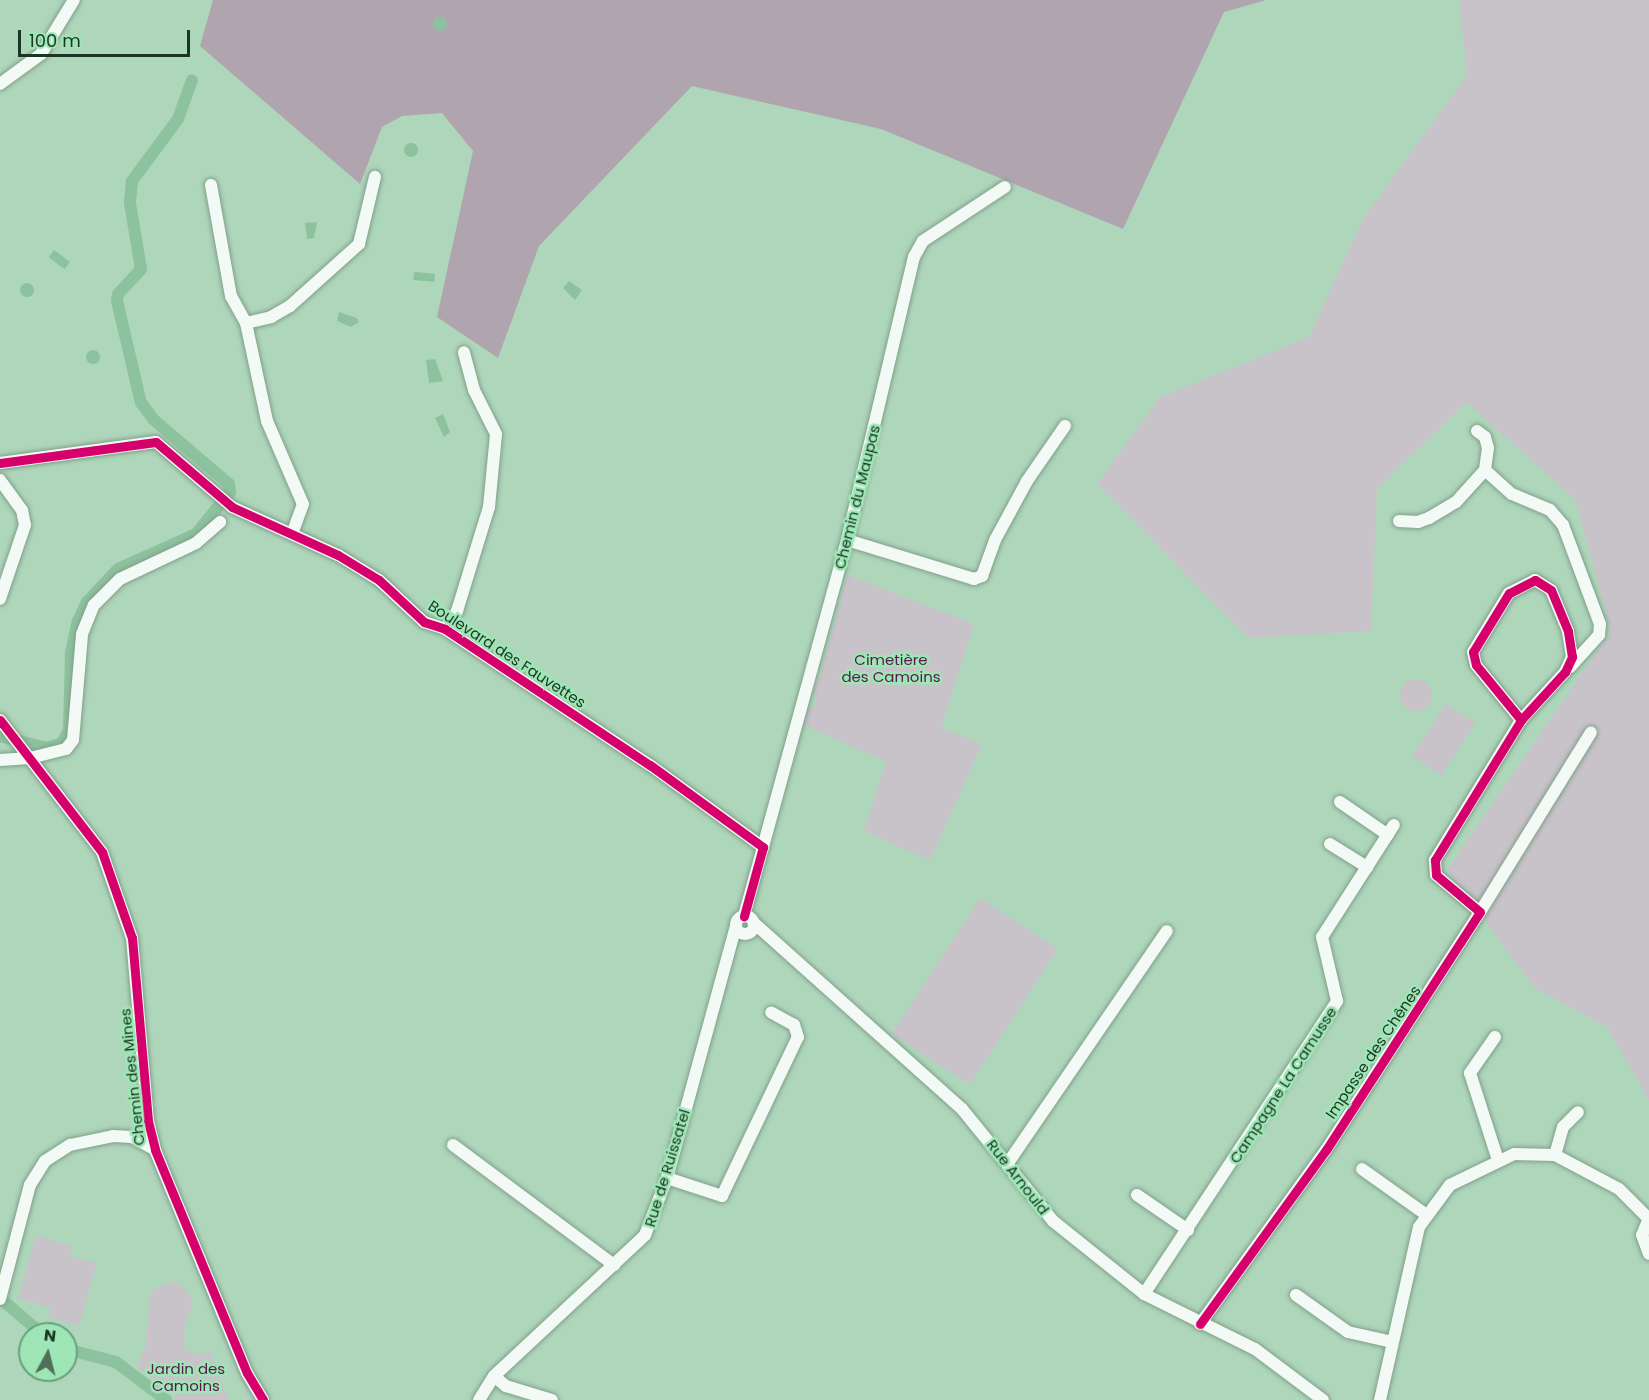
<!DOCTYPE html>
<html>
<head>
<meta charset="utf-8">
<style>
  body { margin:0 }
  #map { position:relative; width:1649px; height:1400px; overflow:hidden; background:#aed6bb; font-family:Poppins,sans-serif }
  div>[style] { position:absolute }
  [style*='--x'] { left:calc(var(--x)*1px); top:calc(var(--y)*1px); width:calc(var(--w)*1px); rotate:calc(var(--a)*1deg) }
  .green>* { inset:0; background:#c8c2c9; transform-origin:0 0 }
  .round { border-radius:50% }
  .forest>* { inset:0; background:#b0a5af }
  .water>* { inset:0; background:#8dc29e; transform-origin:0 0 }
  .canal>* { height:12px; margin:-6px; padding:0 6px; transform-origin:6px; border-radius:6px; background:#8dc29e }
  .roads { filter:drop-shadow(0 0 2px #80a08b) drop-shadow(0 0 2px #80a08b) }
  .street>* { height:12px; margin:-6px; padding:0 6px; transform-origin:6px; border-radius:6px; background:#f3f9f5 }
  .street>.ring { margin:-6px; padding:0; box-sizing:content-box; background:none; border:12px solid #f3f9f5; border-radius:50% }
  .cycleway>* { height:9px; margin:-4.5px; padding:0 4.5px; transform-origin:4.5px; border-radius:4.5px; background:#d6006c }
  span { translate:-50% -50%; white-space:nowrap; text-align:center; line-height:1.15; -webkit-text-stroke:5px #9ee6b5; paint-order:stroke }
  .street-label { font-size:15px; color:#1a3724 }
  .park-label { font-size:15px; color:#58194e }
  .north { position:absolute; left:18px; top:1322px; width:60px; height:60px; box-sizing:border-box; background:#9ee6b5; border:2px solid #69a07b; border-radius:50%; rotate:7deg; font-size:16px; font-weight:700; line-height:24px; text-align:center; color:#1a3724 }
  .north::after { content:''; display:block; margin:auto; width:21px; height:27px; background:#4e6f59; clip-path:polygon(50% 0,100% 100%,50% 72%,0 100%) }
  .scale { position:absolute; left:18px; top:30px; width:172px; height:27px; box-sizing:border-box; border:3px solid #1a3724; border-top:0; padding-left:8px; font-size:18px; line-height:21px; white-space:nowrap; color:#1a3724; -webkit-text-stroke:4px #9ee6b5; paint-order:stroke }
</style>
</head>
<body>
<div id="map">
  <div class="green">
    <i style="clip-path:polygon(1459px 0,1649px 0,1649px 1101px,1607px 1027px,1535px 988px,1447px 870px,1611px 631px,1575px 499px,1466px 402px,1377px 489px,1371px 631px,1249px 638px,1097px 484px,1160px 397px,1309px 337px,1363px 219px,1467px 75px)"></i>
    <i style="clip-path:polygon(847px 575px,974px 624px,941px 728px,982px 744px,930px 860px,864px 831px,886px 761px,803px 725px,805px 712px,816px 705px,816px 696px,811px 691px,814px 677px,820px 678px)"></i>
    <i class="round" style="left:1400px;top:679px;width:32px;height:32px"></i>
    <i style="left:1446px;top:704px;width:35px;height:62px;rotate:33deg"></i>
    <i style="left:980px;top:898px;width:93px;height:162px;rotate:33deg"></i>
    <i style="clip-path:polygon(36px 1236px,70px 1245px,72px 1257px,97px 1263px,79px 1326px,49px 1317px,51px 1308px,18px 1298px)"></i>
    <i style="clip-path:polygon(175px 1281px,189px 1293px,193px 1304px,185px 1324px,184px 1349px,197px 1355px,210px 1352px,229px 1400px,177px 1400px,137px 1366px,145px 1348px,151px 1290px)"></i>
  </div>
  <div class="forest">
    <i style="clip-path:polygon(213px 0,1266px 0,1224px 12px,1123px 229px,881px 129px,692px 86px,539px 246px,498px 358px,437px 317px,473px 151px,442px 113px,402px 116px,382px 127px,360px 184px,200px 46px)"></i>
  </div>
  <div class="water">
    <i class="round" style="left:433px;top:17px;width:14px;height:14px"></i>
    <i class="round" style="left:404px;top:143px;width:14px;height:14px"></i>
    <i style="clip-path:polygon(317px 222px,314px 238px,307px 239px,305px 223px)"></i>
    <i style="left:54px;top:250px;width:20px;height:9px;rotate:37deg"></i>
    <i style="left:414px;top:272px;width:21px;height:8px;rotate:5deg"></i>
    <i style="clip-path:polygon(569px 281px,582px 290px,575px 300px,563px 288px)"></i>
    <i class="round" style="left:20px;top:283px;width:14px;height:14px"></i>
    <i style="clip-path:polygon(339px 312px,357px 318px,359px 322px,351px 327px,337px 321px)"></i>
    <i class="round" style="left:86px;top:350px;width:14px;height:14px"></i>
    <i style="clip-path:polygon(435px 359px,443px 381px,429px 383px,426px 360px)"></i>
    <i style="clip-path:polygon(443px 414px,450px 432px,444px 437px,435px 418px)"></i>
  </div>
  <div class="canal">
    <i style="--x:0;--y:736;--w:48;--a:14.6"></i>
    <i style="--x:46;--y:748;--w:16;--a:-15"></i>
    <i style="--x:61;--y:744;--w:15;--a:-58"></i>
    <i style="--x:69;--y:731;--w:78;--a:-88.5"></i>
    <i style="--x:71;--y:653;--w:33;--a:-78"></i>
    <i style="--x:78;--y:621;--w:21;--a:-65"></i>
    <i style="--x:87;--y:602;--w:45;--a:-46.8"></i>
    <i style="--x:118;--y:569;--w:85;--a:-24.2"></i>
    <i style="--x:196;--y:534;--w:54;--a:-51"></i>
    <i style="--x:230;--y:492;--w:8;--a:-97"></i>
    <i style="--x:229;--y:484;--w:99;--a:-139.5"></i>
    <i style="--x:154;--y:420;--w:21;--a:-127"></i>
    <i style="--x:141;--y:403;--w:105;--a:-103.2"></i>
    <i style="--x:117;--y:301;--w:7;--a:-82"></i>
    <i style="--x:118;--y:294;--w:34;--a:-47"></i>
    <i style="--x:141;--y:269;--w:67;--a:-99.5"></i>
    <i style="--x:130;--y:203;--w:22;--a:-85"></i>
    <i style="--x:132;--y:181;--w:77;--a:-53.4"></i>
    <i style="--x:178;--y:119;--w:41;--a:-70.3"></i>
    <i style="--x:0;--y:1298;--w:55;--a:40.6"></i>
    <i style="--x:66;--y:1349;--w:52;--a:14.6"></i>
    <i style="--x:116;--y:1362;--w:63;--a:37.2"></i>
  </div>
  <div class="roads">
    <div class="street">
      <i style="--x:0;--y:84;--w:51;--a:-36.2"></i>
      <i style="--x:41;--y:54;--w:63;--a:-58.6"></i>
      <i style="--x:211;--y:185;--w:113;--a:79.8"></i>
      <i style="--x:231;--y:296;--w:31;--a:61"></i>
      <i style="--x:246;--y:323;--w:100;--a:77.9"></i>
      <i style="--x:267;--y:421;--w:90;--a:66.6"></i>
      <i style="--x:303;--y:504;--w:32;--a:110"></i>
      <i style="--x:246;--y:323;--w:26;--a:-13"></i>
      <i style="--x:271;--y:317;--w:22;--a:-30"></i>
      <i style="--x:290;--y:306;--w:93;--a:-41.9"></i>
      <i style="--x:359;--y:244;--w:69;--a:-76.6"></i>
      <i style="--x:1477;--y:431;--w:10;--a:37"></i>
      <i style="--x:1485;--y:437;--w:11;--a:75"></i>
      <i style="--x:1488;--y:448;--w:22;--a:98"></i>
      <i style="--x:1485;--y:470;--w:36;--a:42"></i>
      <i style="--x:1512;--y:494;--w:41;--a:22.8"></i>
      <i style="--x:1550;--y:510;--w:20;--a:49"></i>
      <i style="--x:1563;--y:525;--w:106;--a:69.5"></i>
      <i style="--x:1600;--y:624;--w:11;--a:95"></i>
      <i style="--x:1599;--y:635;--w:43;--a:132.2"></i>
      <i style="--x:0;--y:463;--w:157;--a:-7.7"></i>
      <i style="--x:156;--y:442;--w:100;--a:40.5"></i>
      <i style="--x:232;--y:507;--w:116;--a:24.4"></i>
      <i style="--x:338;--y:555;--w:48;--a:31.4"></i>
      <i style="--x:379;--y:580;--w:62;--a:43"></i>
      <i style="--x:424;--y:622;--w:22;--a:18"></i>
      <i style="--x:445;--y:629;--w:246;--a:33.6"></i>
      <i style="--x:650;--y:765;--w:140;--a:36"></i>
      <i style="--x:763;--y:847;--w:72;--a:105.4"></i>
      <i style="--x:0;--y:480;--w:37;--a:54"></i>
      <i style="--x:22;--y:510;--w:15;--a:79"></i>
      <i style="--x:25;--y:525;--w:78;--a:108.7"></i>
      <i style="--x:1399;--y:521;--w:19;--a:3"></i>
      <i style="--x:1418;--y:522;--w:12;--a:-20"></i>
      <i style="--x:1429;--y:518;--w:31;--a:-31"></i>
      <i style="--x:1456;--y:502;--w:43;--a:-47.8"></i>
      <i style="--x:847;--y:540;--w:133;--a:17.1"></i>
      <i style="--x:974;--y:579;--w:9;--a:-21"></i>
      <i style="--x:982;--y:576;--w:38;--a:-70"></i>
      <i style="--x:995;--y:540;--w:67;--a:-61.5"></i>
      <i style="--x:1027;--y:481;--w:67;--a:-55.4"></i>
      <i style="--x:445;--y:629;--w:22;--a:-56"></i>
      <i style="--x:457;--y:611;--w:109;--a:-72.9"></i>
      <i style="--x:489;--y:507;--w:73;--a:-84.5"></i>
      <i style="--x:496;--y:434;--w:49;--a:-116.6"></i>
      <i style="--x:474;--y:390;--w:39;--a:-105"></i>
      <i style="--x:0;--y:720;--w:167;--a:52.3"></i>
      <i style="--x:102;--y:852;--w:91;--a:70.8"></i>
      <i style="--x:132;--y:938;--w:184;--a:85"></i>
      <i style="--x:148;--y:1121;--w:30;--a:76"></i>
      <i style="--x:155;--y:1150;--w:241;--a:67.6"></i>
      <i style="--x:247;--y:1373;--w:31;--a:59"></i>
      <i style="--x:0;--y:760;--w:30;--a:-4"></i>
      <i style="--x:30;--y:758;--w:37;--a:-14"></i>
      <i style="--x:66;--y:749;--w:11;--a:-52"></i>
      <i style="--x:73;--y:740;--w:106;--a:-85.1"></i>
      <i style="--x:82;--y:634;--w:31;--a:-68"></i>
      <i style="--x:94;--y:605;--w:37;--a:-45"></i>
      <i style="--x:120;--y:579;--w:84;--a:-25.3"></i>
      <i style="--x:196;--y:543;--w:32;--a:-41"></i>
      <i style="--x:1340;--y:802;--w:58;--a:34.5"></i>
      <i style="--x:1330;--y:844;--w:44;--a:31.9"></i>
      <i style="--x:763;--y:847;--w:318;--a:-74.7"></i>
      <i style="--x:847;--y:540;--w:291;--a:-76.7"></i>
      <i style="--x:914;--y:257;--w:18;--a:-61"></i>
      <i style="--x:923;--y:241;--w:98;--a:-33.4"></i>
      <i style="--x:1480;--y:912;--w:211;--a:-58.3"></i>
      <i class="ring" style="left:736px;top:916px;width:6px;height:6px"></i>
      <i style="--x:754;--y:923;--w:279;--a:41.8"></i>
      <i style="--x:962;--y:1109;--w:144;--a:50.9"></i>
      <i style="--x:1053;--y:1221;--w:117;--a:38.7"></i>
      <i style="--x:1144;--y:1294;--w:124;--a:26.4"></i>
      <i style="--x:1255;--y:1349;--w:85;--a:36.9"></i>
      <i style="--x:1495;--y:1037;--w:44;--a:124.8"></i>
      <i style="--x:1470;--y:1073;--w:91;--a:72.2"></i>
      <i style="--x:453;--y:1145;--w:201;--a:36.7"></i>
      <i style="--x:1555;--y:1155;--w:29;--a:-74"></i>
      <i style="--x:1563;--y:1127;--w:21;--a:-45"></i>
      <i style="--x:1008;--y:1163;--w:281;--a:-55.6"></i>
      <i style="--x:1362;--y:1169;--w:77;--a:35.5"></i>
      <i style="--x:667;--y:1178;--w:58;--a:18.1"></i>
      <i style="--x:722;--y:1196;--w:176;--a:-64.5"></i>
      <i style="--x:798;--y:1037;--w:13;--a:-108"></i>
      <i style="--x:794;--y:1025;--w:26;--a:-151"></i>
      <i style="--x:1137;--y:1195;--w:62;--a:34.5"></i>
      <i style="--x:1649;--y:1218;--w:18;--a:112"></i>
      <i style="--x:1642;--y:1235;--w:20;--a:70"></i>
      <i style="--x:1144;--y:1294;--w:351;--a:-56.6"></i>
      <i style="--x:1337;--y:1001;--w:66;--a:-103.2"></i>
      <i style="--x:1322;--y:937;--w:133;--a:-57.3"></i>
      <i style="--x:1296;--y:1295;--w:64;--a:35.4"></i>
      <i style="--x:1348;--y:1332;--w:45;--a:12.8"></i>
      <i style="--x:0;--y:1299;--w:118;--a:-75.3"></i>
      <i style="--x:30;--y:1185;--w:28;--a:-58"></i>
      <i style="--x:45;--y:1161;--w:30;--a:-33"></i>
      <i style="--x:70;--y:1145;--w:44;--a:-11.8"></i>
      <i style="--x:113;--y:1136;--w:19;--a:3"></i>
      <i style="--x:132;--y:1137;--w:26;--a:29"></i>
      <i style="--x:1200;--y:1324;--w:215;--a:-54.1"></i>
      <i style="--x:1326;--y:1150;--w:283;--a:-57.1"></i>
      <i style="--x:1480;--y:912;--w:57;--a:-139.9"></i>
      <i style="--x:1436;--y:875;--w:15;--a:-94"></i>
      <i style="--x:1435;--y:860;--w:164;--a:-58.4"></i>
      <i style="--x:1521;--y:720;--w:65;--a:-47.5"></i>
      <i style="--x:1565;--y:672;--w:17;--a:-65"></i>
      <i style="--x:1572;--y:657;--w:26;--a:-99"></i>
      <i style="--x:1568;--y:631;--w:44;--a:-112.5"></i>
      <i style="--x:1551;--y:590;--w:19;--a:-148"></i>
      <i style="--x:1535;--y:580;--w:29;--a:153"></i>
      <i style="--x:1509;--y:593;--w:69;--a:121.4"></i>
      <i style="--x:1473;--y:652;--w:13;--a:77"></i>
      <i style="--x:1476;--y:665;--w:71;--a:50.7"></i>
      <i style="--x:494;--y:1376;--w:16;--a:40"></i>
      <i style="--x:506;--y:1386;--w:48;--a:16.9"></i>
      <i style="--x:479;--y:1400;--w:28;--a:-58"></i>
      <i style="--x:494;--y:1376;--w:207;--a:-43"></i>
      <i style="--x:645;--y:1235;--w:61;--a:-68.9"></i>
      <i style="--x:667;--y:1178;--w:261;--a:-74.7"></i>
      <i style="--x:1380;--y:1400;--w:177;--a:-77.3"></i>
      <i style="--x:1419;--y:1227;--w:52;--a:-53.6"></i>
      <i style="--x:1450;--y:1185;--w:71;--a:-25.8"></i>
      <i style="--x:1514;--y:1154;--w:41;--a:1.4"></i>
      <i style="--x:1555;--y:1155;--w:72;--a:28"></i>
      <i style="--x:1619;--y:1189;--w:41;--a:45"></i>
    </div>
  </div>
  <div class="cycleway">
    <i style="--x:0;--y:463;--w:157;--a:-7.7"></i>
    <i style="--x:156;--y:442;--w:100;--a:40.5"></i>
    <i style="--x:232;--y:507;--w:116;--a:24.4"></i>
    <i style="--x:338;--y:555;--w:48;--a:31.4"></i>
    <i style="--x:379;--y:580;--w:62;--a:43"></i>
    <i style="--x:424;--y:622;--w:22;--a:18"></i>
    <i style="--x:445;--y:629;--w:246;--a:33.6"></i>
    <i style="--x:650;--y:765;--w:140;--a:36"></i>
    <i style="--x:763;--y:847;--w:72;--a:105.4"></i>
    <i style="--x:0;--y:720;--w:167;--a:52.3"></i>
    <i style="--x:102;--y:852;--w:91;--a:70.8"></i>
    <i style="--x:132;--y:938;--w:184;--a:85"></i>
    <i style="--x:148;--y:1121;--w:30;--a:76"></i>
    <i style="--x:155;--y:1150;--w:241;--a:67.6"></i>
    <i style="--x:247;--y:1373;--w:31;--a:59"></i>
    <i style="--x:1200;--y:1324;--w:215;--a:-54.1"></i>
    <i style="--x:1326;--y:1150;--w:283;--a:-57.1"></i>
    <i style="--x:1480;--y:912;--w:57;--a:-139.9"></i>
    <i style="--x:1436;--y:875;--w:15;--a:-94"></i>
    <i style="--x:1435;--y:860;--w:164;--a:-58.4"></i>
    <i style="--x:1521;--y:720;--w:65;--a:-47.5"></i>
    <i style="--x:1565;--y:672;--w:17;--a:-65"></i>
    <i style="--x:1572;--y:657;--w:26;--a:-99"></i>
    <i style="--x:1568;--y:631;--w:44;--a:-112.5"></i>
    <i style="--x:1551;--y:590;--w:19;--a:-148"></i>
    <i style="--x:1535;--y:580;--w:29;--a:153"></i>
    <i style="--x:1509;--y:593;--w:69;--a:121.4"></i>
    <i style="--x:1473;--y:652;--w:13;--a:77"></i>
    <i style="--x:1476;--y:665;--w:71;--a:50.7"></i>
  </div>
  <div class="street-label">
    <span style="left:857px;top:497px;rotate:-76deg">Chemin du Maupas</span>
    <span style="left:507px;top:654px;rotate:33deg">Boulevard des Fauvettes</span>
    <span style="left:1373px;top:1052px;rotate:-56deg">Impasse des Chênes</span>
    <span style="left:132px;top:1077px;rotate:-96deg">Chemin des Mines</span>
    <span style="left:1283px;top:1085px;rotate:-57deg">Campagne La Camusse</span>
    <span style="left:667px;top:1168px;rotate:-73deg">Rue de Ruissatel</span>
    <span style="left:1018px;top:1177px;rotate:52deg">Rue Arnould</span>
  </div>
  <div class="park-label">
    <span style="left:891px;top:668px">Cimetière<br>des Camoins</span>
    <span style="left:186px;top:1377px">Jardin des<br>Camoins</span>
  </div>
  <div class="north">N</div>
  <div class="scale">100 m</div>
</div>
</body>
</html>
